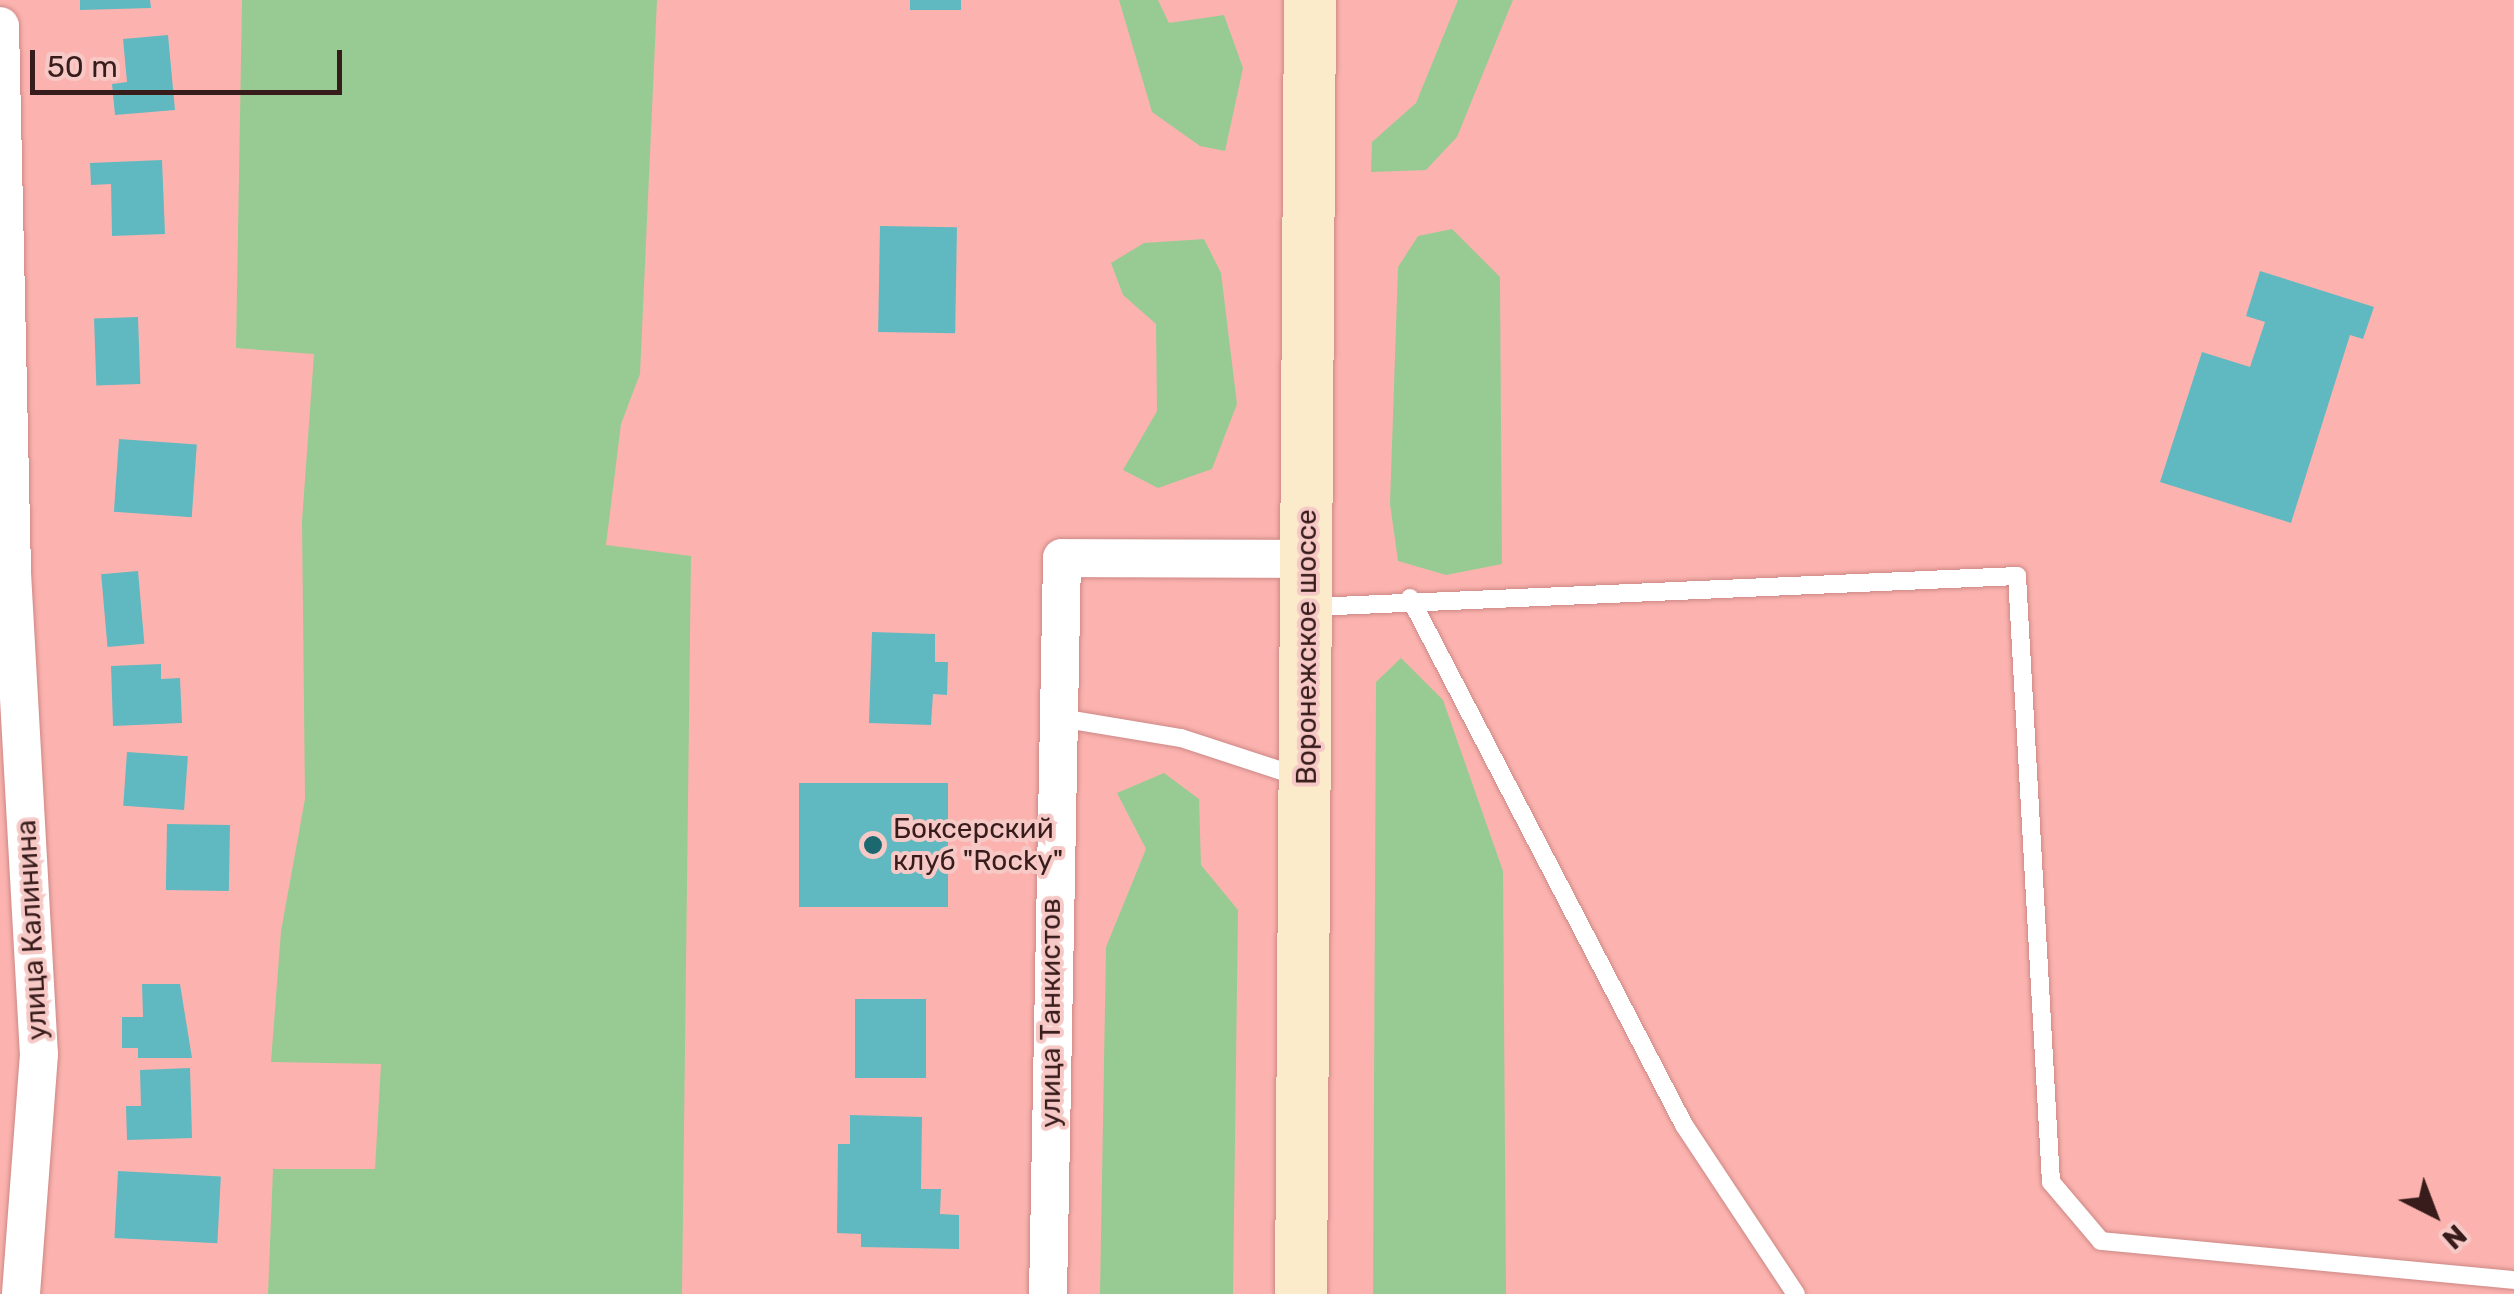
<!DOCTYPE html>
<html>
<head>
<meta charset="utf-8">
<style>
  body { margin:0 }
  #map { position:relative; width:2514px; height:1294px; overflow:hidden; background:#fcb3af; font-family:Rubik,sans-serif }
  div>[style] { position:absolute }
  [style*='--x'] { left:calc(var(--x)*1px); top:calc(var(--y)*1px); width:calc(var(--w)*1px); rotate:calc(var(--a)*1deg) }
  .green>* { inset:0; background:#98cb93 }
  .building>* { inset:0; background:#60b9c0; transform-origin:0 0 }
  .roads { filter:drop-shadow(0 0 2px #cd8885) drop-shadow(0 0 2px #cd8885) }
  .service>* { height:18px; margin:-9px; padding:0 9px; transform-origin:9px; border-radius:9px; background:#fff }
  .minor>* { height:38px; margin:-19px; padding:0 19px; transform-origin:19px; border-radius:19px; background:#fff }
  .secondary>* { height:52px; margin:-26px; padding:0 26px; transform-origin:26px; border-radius:26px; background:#fbebca }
  .dots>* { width:28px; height:28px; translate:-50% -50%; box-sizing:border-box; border:5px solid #f6c9c6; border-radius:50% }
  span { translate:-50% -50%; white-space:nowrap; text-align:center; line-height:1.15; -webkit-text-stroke:8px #f6c9c6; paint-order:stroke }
  .street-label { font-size:28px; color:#381c1b }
  .poi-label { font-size:28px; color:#381c1b }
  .left { translate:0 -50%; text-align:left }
  .north { position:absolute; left:2384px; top:1164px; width:100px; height:100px; -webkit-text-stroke:8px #f6c9c6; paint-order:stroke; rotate:138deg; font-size:28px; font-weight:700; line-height:40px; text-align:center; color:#381c1b }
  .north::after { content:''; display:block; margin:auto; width:35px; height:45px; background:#381c1b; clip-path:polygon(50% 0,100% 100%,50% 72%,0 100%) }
  .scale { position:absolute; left:30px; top:50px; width:312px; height:45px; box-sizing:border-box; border:5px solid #381c1b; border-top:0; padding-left:12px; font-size:30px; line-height:35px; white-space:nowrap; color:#381c1b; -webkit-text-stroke:8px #f6c9c6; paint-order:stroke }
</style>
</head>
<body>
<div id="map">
  <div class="green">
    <i style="clip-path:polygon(242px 0,657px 0,640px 374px,621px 424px,606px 545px,691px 556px,682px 1294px,268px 1294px,273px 1169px,375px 1169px,381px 1064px,271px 1062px,281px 931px,305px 799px,302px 521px,314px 354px,236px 348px)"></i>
    <i style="clip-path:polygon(1119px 0,1158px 0,1169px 23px,1224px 15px,1243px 68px,1225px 151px,1200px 146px,1152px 112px)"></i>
    <i style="clip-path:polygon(1458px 0,1513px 0,1457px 137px,1426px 170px,1371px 172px,1372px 142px,1416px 103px)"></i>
    <i style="clip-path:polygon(1452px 229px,1500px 277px,1502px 564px,1446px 575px,1398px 561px,1390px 504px,1398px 267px,1418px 236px)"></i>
    <i style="clip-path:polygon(1204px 239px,1221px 273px,1237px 404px,1212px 469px,1158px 488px,1123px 470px,1157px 411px,1156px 324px,1123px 295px,1111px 263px,1144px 243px)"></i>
    <i style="clip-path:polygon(1401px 658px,1443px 700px,1503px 871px,1506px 1294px,1373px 1294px,1376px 682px)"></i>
    <i style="clip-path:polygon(1164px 773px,1199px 799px,1201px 865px,1238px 910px,1233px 1294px,1100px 1294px,1106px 947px,1146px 849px,1117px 793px)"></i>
  </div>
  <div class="building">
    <i style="clip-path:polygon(80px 0,150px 0,151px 8px,80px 10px)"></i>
    <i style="left:910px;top:0;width:51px;height:10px"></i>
    <i style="clip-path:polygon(168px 35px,175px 110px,115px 115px,112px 84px,127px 82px,123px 39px)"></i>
    <i style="clip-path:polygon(162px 160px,165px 234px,112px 236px,111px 184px,91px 185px,90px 163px)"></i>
    <i style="left:880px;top:226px;width:77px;height:106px;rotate:1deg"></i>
    <i style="clip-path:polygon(2260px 271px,2374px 307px,2363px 339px,2350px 335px,2291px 523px,2160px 482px,2202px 352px,2250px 367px,2265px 322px,2246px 316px)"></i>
    <i style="left:138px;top:317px;width:67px;height:44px;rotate:88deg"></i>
    <i style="left:119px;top:439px;width:78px;height:73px;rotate:4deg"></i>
    <i style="left:138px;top:571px;width:73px;height:37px;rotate:85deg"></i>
    <i style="clip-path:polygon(872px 632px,935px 634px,935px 662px,948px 662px,947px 695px,933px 694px,931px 725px,869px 723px)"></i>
    <i style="clip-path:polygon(161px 664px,161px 679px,180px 678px,182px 723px,113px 726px,111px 666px)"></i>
    <i style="left:127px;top:752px;width:61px;height:54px;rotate:4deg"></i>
    <i style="left:799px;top:783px;width:149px;height:124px"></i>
    <i style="left:167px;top:824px;width:63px;height:66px;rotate:1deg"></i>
    <i style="clip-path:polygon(142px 984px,180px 984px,192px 1058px,138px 1058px,138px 1048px,122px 1048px,122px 1017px,143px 1017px)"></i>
    <i style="left:855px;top:999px;width:71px;height:79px"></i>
    <i style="clip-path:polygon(190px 1068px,192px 1138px,127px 1140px,126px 1106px,141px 1106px,140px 1070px)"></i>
    <i style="clip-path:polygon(850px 1115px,922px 1117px,921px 1189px,941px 1189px,940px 1214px,959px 1215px,959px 1249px,861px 1247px,861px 1234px,837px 1233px,838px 1144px,850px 1144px)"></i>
    <i style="left:118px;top:1171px;width:103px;height:67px;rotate:3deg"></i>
  </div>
  <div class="roads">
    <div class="service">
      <i style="--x:1410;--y:598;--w:594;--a:62.53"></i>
      <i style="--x:1684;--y:1125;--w:203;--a:56.5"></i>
      <i style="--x:1313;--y:607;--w:705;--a:-2.52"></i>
      <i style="--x:2017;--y:576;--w:607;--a:86.79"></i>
      <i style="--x:2051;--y:1182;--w:77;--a:49.7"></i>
      <i style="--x:2101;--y:1241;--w:415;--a:5.4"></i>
      <i style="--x:1054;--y:717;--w:129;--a:9.4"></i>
      <i style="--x:1181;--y:738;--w:125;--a:18.1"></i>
    </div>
    <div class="minor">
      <i style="--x:0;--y:26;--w:547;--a:88.74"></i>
      <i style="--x:12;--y:573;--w:482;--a:86.8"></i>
      <i style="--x:39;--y:1054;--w:241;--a:94.3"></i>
      <i style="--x:1048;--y:1294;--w:736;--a:-88.91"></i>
      <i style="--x:1062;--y:558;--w:245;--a:0.2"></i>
    </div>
    <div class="secondary">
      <i style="--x:1301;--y:1294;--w:1294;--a:-89.6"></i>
    </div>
  </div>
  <div class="dots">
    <i style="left:873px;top:845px;background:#1b686e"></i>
  </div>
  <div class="street-label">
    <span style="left:1307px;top:647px;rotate:-90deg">Воронежское шоссе</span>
    <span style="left:32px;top:930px;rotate:-93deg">улица Калинина</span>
    <span style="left:1051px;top:1013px;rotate:-90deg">улица Танкистов</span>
  </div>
  <div class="poi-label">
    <span class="left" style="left:893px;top:845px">Боксерский<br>клуб "Rocky"</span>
  </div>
  <div class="north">N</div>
  <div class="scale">50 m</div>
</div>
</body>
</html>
